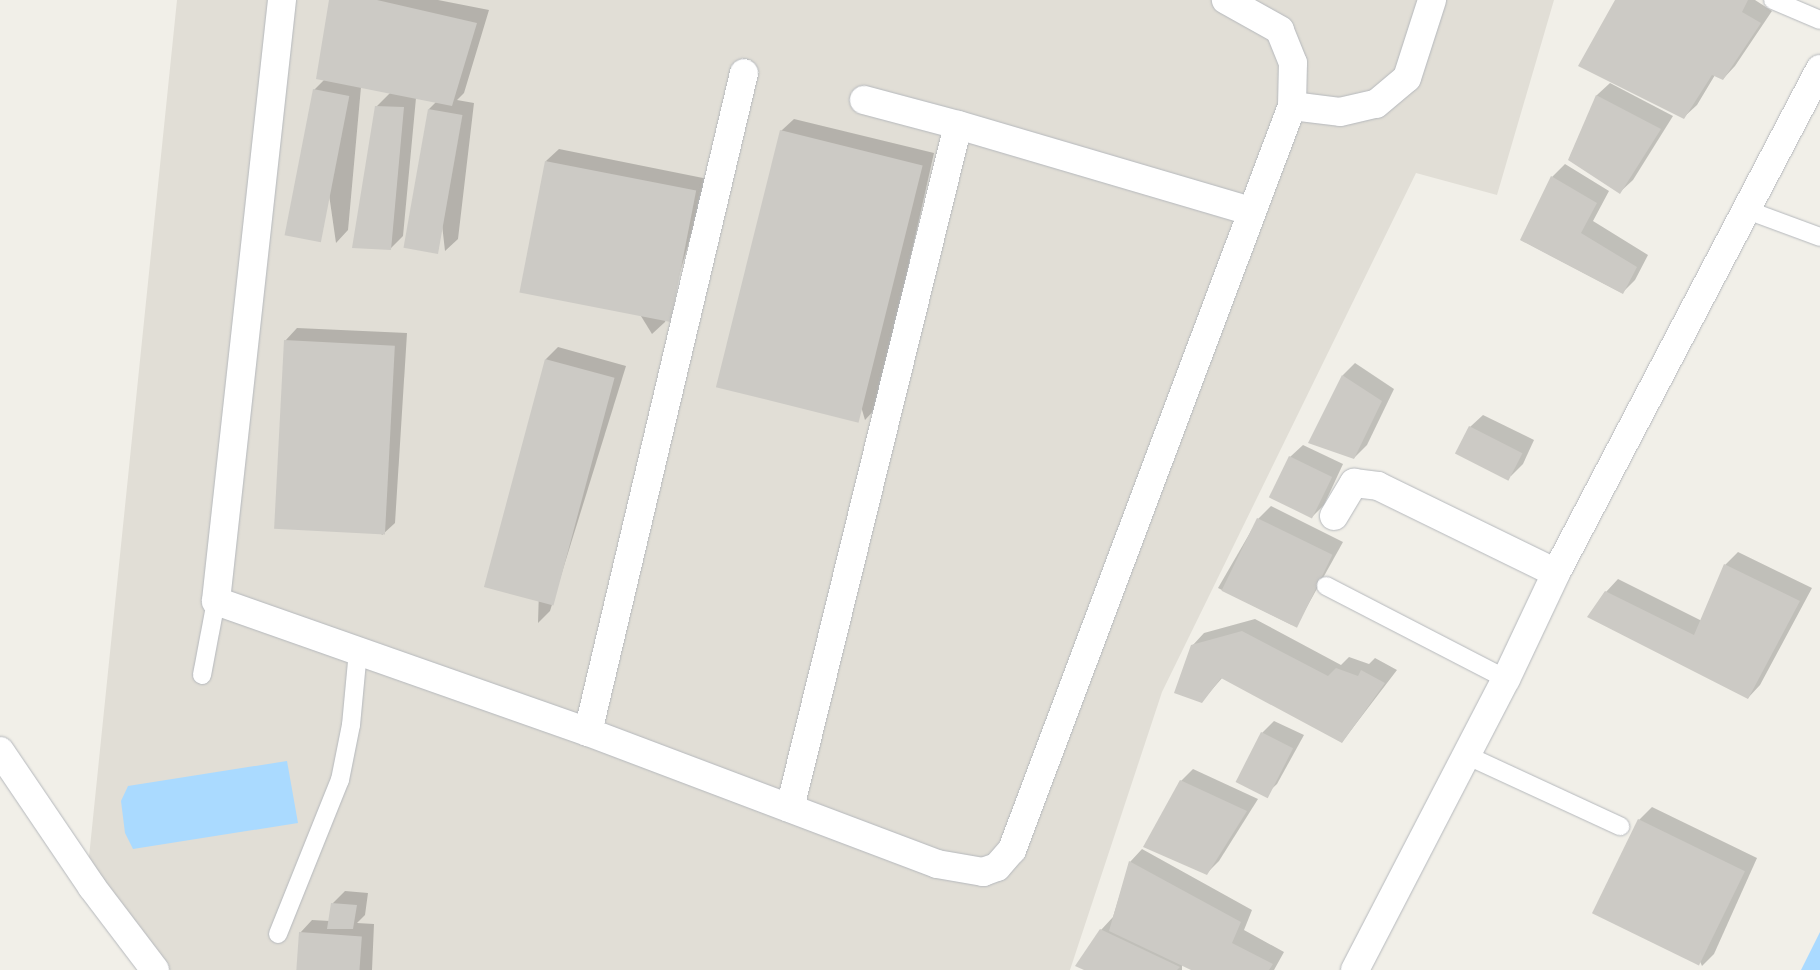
<!DOCTYPE html>
<html>
<head>
<meta charset="utf-8">
<style>
  body { margin:0 }
  #map { position:relative; width:1820px; height:970px; overflow:hidden; background:#f1efe8; font-family:"Source Sans 3",sans-serif }
  div>[style] { position:absolute }
  [style*='--x'] { left:calc(var(--x)*1px); top:calc(var(--y)*1px); width:calc(var(--w)*1px); rotate:calc(var(--a)*1deg) }
  .education>* { inset:0; background:#e1ded6 }
  .water>* { inset:0; background:#aadaff }
  .shadow>* { inset:0; background:#0003 }
  .building>* { inset:0; background:#cccac5; transform-origin:0 0 }
  .roads { filter:drop-shadow(0 0 1px #b5b8bc) drop-shadow(0 0 1px #b5b8bc) }
  .service>* { height:18px; margin:-9px; padding:0 9px; transform-origin:9px; border-radius:9px; background:#fff }
  .minor>* { height:28px; margin:-14px; padding:0 14px; transform-origin:14px; border-radius:14px; background:#fff }
  span { translate:-50% -50%; white-space:nowrap; text-align:center; line-height:1.15; -webkit-text-stroke:5px #fff; paint-order:stroke }
</style>
</head>
<body>
<div id="map">
  <div class="education">
    <i style="clip-path:polygon(177px 0,1554px 0,1497px 195px,1416px 173px,1162px 692px,1070px 970px,142px 970px,85px 896px)"></i>
  </div>
  <div class="water">
    <i style="clip-path:polygon(287px 761px,298px 823px,133px 849px,125px 833px,121px 801px,128px 786px)"></i>
    <i style="clip-path:polygon(1820px 932px,1820px 970px,1801px 970px)"></i>
  </div>
  <div class="shadow">
    <i style="clip-path:polygon(331px 0,438px 0,489px 10px,464px 93px,457px 100px,474px 103px,458px 239px,445px 251px,429px 109px,436px 102px,416px 98px,403px 236px,391px 248px,376px 107px,390px 93px,361px 87px,348px 230px,336px 243px,314px 90px,324px 80px)"></i>
    <i style="clip-path:polygon(1617px 0,1755px 0,1772px 11px,1735px 66px,1723px 79px,1715px 75px,1697px 105px,1684px 117px)"></i>
    <i style="clip-path:polygon(1610px 83px,1673px 116px,1633px 180px,1620px 192px,1569px 159px,1597px 95px)"></i>
    <i style="clip-path:polygon(794px 119px,934px 153px,877px 407px,865px 420px,781px 131px)"></i>
    <i style="clip-path:polygon(559px 149px,708px 179px,665px 322px,652px 334px,546px 161px)"></i>
    <i style="clip-path:polygon(1565px 164px,1609px 191px,1593px 221px,1648px 255px,1635px 280px,1622px 293px,1521px 240px,1552px 177px)"></i>
    <i style="clip-path:polygon(297px 328px,407px 333px,395px 523px,382px 535px,285px 341px)"></i>
    <i style="clip-path:polygon(558px 347px,626px 366px,550px 611px,538px 623px,546px 359px)"></i>
    <i style="clip-path:polygon(1355px 363px,1394px 389px,1367px 445px,1354px 458px,1343px 375px)"></i>
    <i style="clip-path:polygon(1483px 415px,1534px 440px,1523px 464px,1511px 476px,1470px 427px)"></i>
    <i style="clip-path:polygon(1303px 445px,1343px 464px,1324px 505px,1312px 517px,1290px 457px)"></i>
    <i style="clip-path:polygon(1271px 506px,1343px 542px,1304px 612px,1292px 625px,1218px 588px,1258px 519px)"></i>
    <i style="clip-path:polygon(1738px 552px,1812px 588px,1760px 685px,1748px 698px,1606px 592px,1618px 579px,1702px 621px,1725px 565px)"></i>
    <i style="clip-path:polygon(1255px 619px,1341px 665px,1349px 657px,1369px 664px,1375px 658px,1397px 670px,1342px 742px,1223px 677px,1202px 701px,1192px 646px,1204px 633px)"></i>
    <i style="clip-path:polygon(1274px 721px,1304px 735px,1277px 784px,1264px 796px,1262px 733px)"></i>
    <i style="clip-path:polygon(1193px 769px,1258px 799px,1219px 861px,1207px 873px,1181px 781px)"></i>
    <i style="clip-path:polygon(1652px 807px,1757px 858px,1714px 954px,1702px 966px,1639px 820px)"></i>
    <i style="clip-path:polygon(1142px 849px,1252px 910px,1244px 930px,1284px 952px,1274px 970px,1194px 970px,1182px 964px,1182px 970px,1088px 970px,1101px 930px,1113px 917px,1130px 862px)"></i>
    <i style="clip-path:polygon(345px 891px,368px 893px,365px 915px,357px 923px,374px 924px,372px 970px,298px 970px,300px 933px,312px 920px,330px 921px,333px 903px)"></i>
  </div>
  <div class="building">
    <i style="clip-path:polygon(329px 0,377px 0,477px 23px,452px 106px,316px 79px)"></i>
    <i style="clip-path:polygon(1615px 0,1748px 0,1742px 12px,1761px 23px,1723px 80px,1712px 75px,1684px 119px,1578px 66px)"></i>
    <i style="left:313px;top:89px;width:37px;height:149px;rotate:11deg"></i>
    <i style="clip-path:polygon(1596px 95px,1661px 129px,1620px 194px,1568px 160px)"></i>
    <i style="clip-path:polygon(375px 106px,404px 107px,391px 250px,352px 248px)"></i>
    <i style="left:428px;top:109px;width:35px;height:141px;rotate:10deg"></i>
    <i style="left:780px;top:130px;width:147px;height:265px;rotate:14deg"></i>
    <i style="left:545px;top:161px;width:154px;height:134px;rotate:11deg"></i>
    <i style="clip-path:polygon(1551px 176px,1597px 203px,1581px 233px,1637px 267px,1623px 294px,1520px 240px)"></i>
    <i style="left:284px;top:340px;width:111px;height:189px;rotate:3deg"></i>
    <i style="left:545px;top:359px;width:72px;height:236px;rotate:15deg"></i>
    <i style="clip-path:polygon(1342px 375px,1382px 401px,1354px 459px,1308px 443px)"></i>
    <i style="left:1469px;top:426px;width:60px;height:31px;rotate:27deg"></i>
    <i style="left:1289px;top:456px;width:48px;height:46px;rotate:26deg"></i>
    <i style="left:1257px;top:518px;width:84px;height:81px;rotate:26deg"></i>
    <i style="clip-path:polygon(1724px 564px,1800px 601px,1748px 699px,1587px 617px,1605px 591px,1694px 635px)"></i>
    <i style="clip-path:polygon(1242px 631px,1328px 676px,1336px 668px,1358px 676px,1361px 670px,1385px 683px,1342px 743px,1221px 678px,1202px 703px,1174px 693px,1191px 645px)"></i>
    <i style="left:1261px;top:732px;width:36px;height:56px;rotate:27deg"></i>
    <i style="clip-path:polygon(1180px 780px,1247px 811px,1207px 875px,1143px 847px)"></i>
    <i style="left:1638px;top:819px;width:119px;height:105px;rotate:26deg"></i>
    <i style="clip-path:polygon(1129px 861px,1241px 922px,1232px 943px,1273px 964px,1269px 970px,1191px 970px,1109px 931px)"></i>
    <i style="clip-path:polygon(331px 903px,357px 905px,353px 929px,327px 929px)"></i>
    <i style="clip-path:polygon(1100px 929px,1180px 967px,1177px 970px,1084px 970px,1075px 966px)"></i>
    <i style="left:299px;top:932px;width:63px;height:38px;rotate:4deg"></i>
  </div>
  <div class="roads">
    <div class="service">
      <i style="--x:1773;--y:0;--w:51;--a:23.1"></i>
      <i style="--x:1747;--y:210;--w:78;--a:20.3"></i>
      <i style="--x:1326;--y:586;--w:203;--a:27.3"></i>
      <i style="--x:202;--y:675;--w:75;--a:-79.3"></i>
      <i style="--x:1466;--y:755;--w:170;--a:24.8"></i>
      <i style="--x:278;--y:934;--w:166;--a:-68.1"></i>
      <i style="--x:340;--y:780;--w:56;--a:-78.7"></i>
      <i style="--x:351;--y:725;--w:74;--a:-84.6"></i>
    </div>
    <div class="minor">
      <i style="--x:282;--y:0;--w:605;--a:96.27"></i>
      <i style="--x:216;--y:601;--w:394;--a:19.4"></i>
      <i style="--x:588;--y:732;--w:373;--a:20.7"></i>
      <i style="--x:937;--y:864;--w:47;--a:9.9"></i>
      <i style="--x:983;--y:872;--w:15;--a:-20"></i>
      <i style="--x:997;--y:867;--w:23;--a:-49"></i>
      <i style="--x:1012;--y:850;--w:795;--a:-69.38"></i>
      <i style="--x:1292;--y:106;--w:43;--a:-88.7"></i>
      <i style="--x:1293;--y:63;--w:35;--a:-112"></i>
      <i style="--x:1280;--y:30;--w:62;--a:-150.9"></i>
      <i style="--x:864;--y:100;--w:97;--a:14.9"></i>
      <i style="--x:958;--y:125;--w:304;--a:16.4"></i>
      <i style="--x:1292;--y:106;--w:48;--a:7.1"></i>
      <i style="--x:1340;--y:112;--w:37;--a:-13"></i>
      <i style="--x:1376;--y:104;--w:40;--a:-40"></i>
      <i style="--x:1407;--y:78;--w:82;--a:-72.2"></i>
      <i style="--x:1334;--y:516;--w:39;--a:-59"></i>
      <i style="--x:1354;--y:483;--w:24;--a:7"></i>
      <i style="--x:1378;--y:486;--w:198;--a:26"></i>
      <i style="--x:588;--y:732;--w:677;--a:-76.68"></i>
      <i style="--x:0;--y:751;--w:164;--a:55.9"></i>
      <i style="--x:92;--y:887;--w:104;--a:52.8"></i>
      <i style="--x:790;--y:808;--w:703;--a:-76.18"></i>
      <i style="--x:1355;--y:970;--w:328;--a:-62.6"></i>
      <i style="--x:1506;--y:679;--w:117;--a:-64.7"></i>
      <i style="--x:1556;--y:573;--w:569;--a:-62.35"></i>
    </div>
  </div>
</div>
</body>
</html>
